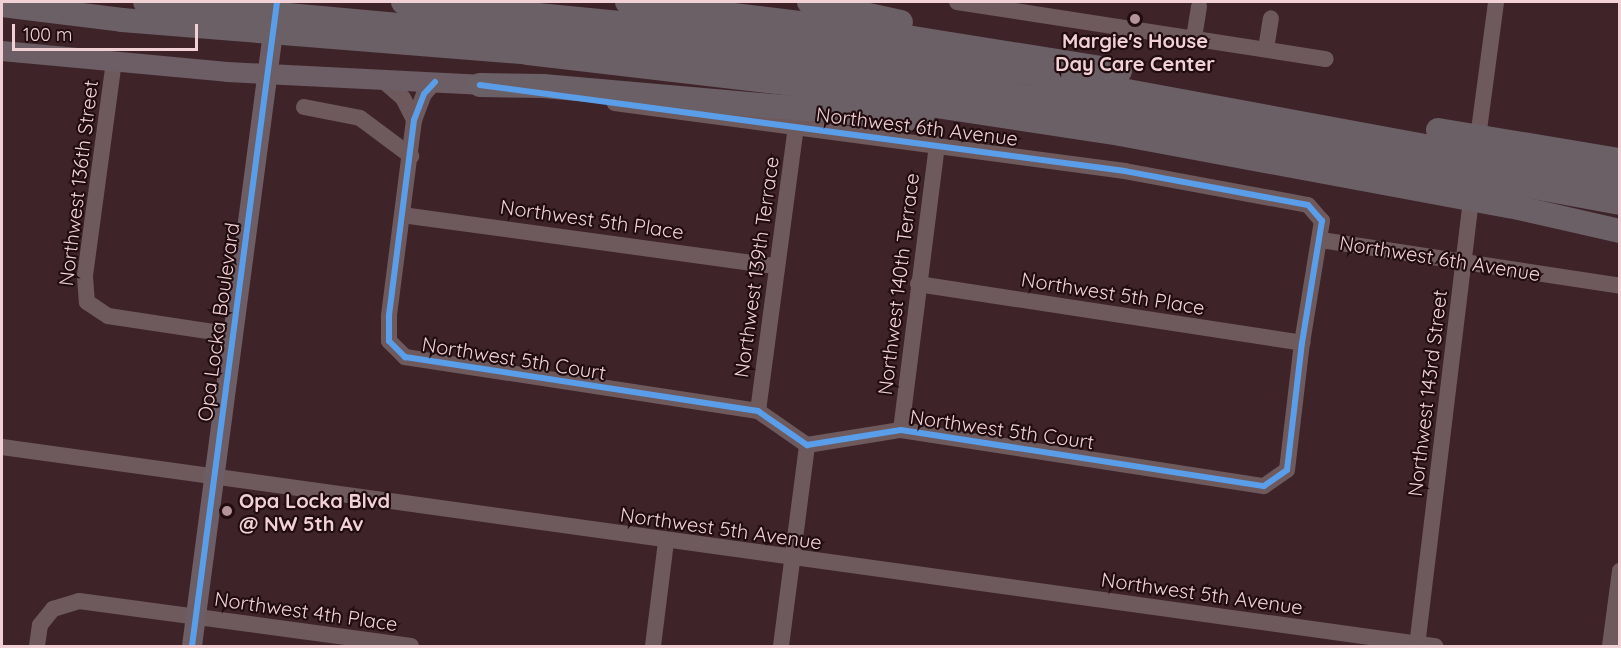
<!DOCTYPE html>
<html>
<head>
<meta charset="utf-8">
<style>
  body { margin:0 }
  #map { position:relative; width:1621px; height:648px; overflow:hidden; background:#3e2429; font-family:Quicksand,sans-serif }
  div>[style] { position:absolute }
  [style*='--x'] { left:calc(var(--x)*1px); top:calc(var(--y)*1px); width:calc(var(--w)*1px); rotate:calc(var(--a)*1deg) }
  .minor>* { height:16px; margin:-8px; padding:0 8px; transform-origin:8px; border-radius:8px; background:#6e5a5d }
  .major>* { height:20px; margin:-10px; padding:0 10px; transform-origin:10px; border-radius:10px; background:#6c5e64 }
  .highway>* { height:24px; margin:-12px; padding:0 12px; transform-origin:12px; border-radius:12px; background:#6c6067 }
  .cycleway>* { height:6px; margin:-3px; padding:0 3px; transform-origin:3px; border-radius:3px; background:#5a9eea }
  .dots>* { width:16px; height:16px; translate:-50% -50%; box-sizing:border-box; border:3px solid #210d10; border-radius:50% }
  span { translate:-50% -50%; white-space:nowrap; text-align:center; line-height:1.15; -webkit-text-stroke:4.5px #210d10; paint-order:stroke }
  .poi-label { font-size:20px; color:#f1d1d5; font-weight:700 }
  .left { translate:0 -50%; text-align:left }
  .street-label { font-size:20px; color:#f1d1d5 }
  .frame { position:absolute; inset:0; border:3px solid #f1d1d5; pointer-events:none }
  .scale { position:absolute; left:12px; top:24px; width:186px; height:27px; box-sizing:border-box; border:3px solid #f1d1d5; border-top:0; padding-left:8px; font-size:18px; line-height:21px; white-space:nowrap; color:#f1d1d5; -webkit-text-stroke:4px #210d10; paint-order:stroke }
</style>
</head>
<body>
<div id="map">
  <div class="minor">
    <i style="--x:957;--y:2;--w:373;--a:8.8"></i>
    <i style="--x:1194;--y:38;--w:32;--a:-81"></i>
    <i style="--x:1266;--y:49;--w:31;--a:-81"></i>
    <i style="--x:114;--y:61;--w:217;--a:97.7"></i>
    <i style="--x:85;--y:276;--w:26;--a:86"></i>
    <i style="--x:87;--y:302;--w:25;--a:34"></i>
    <i style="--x:108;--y:316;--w:126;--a:8.6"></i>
    <i style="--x:381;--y:79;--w:29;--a:41"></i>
    <i style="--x:403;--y:98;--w:25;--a:63"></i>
    <i style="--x:435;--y:82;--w:16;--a:133"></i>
    <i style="--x:424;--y:94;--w:28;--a:111"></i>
    <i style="--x:414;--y:120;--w:198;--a:97.3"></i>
    <i style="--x:389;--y:316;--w:25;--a:90"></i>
    <i style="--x:389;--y:341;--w:23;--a:45"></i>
    <i style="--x:405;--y:357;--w:357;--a:8.7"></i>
    <i style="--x:758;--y:411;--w:60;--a:34.8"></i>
    <i style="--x:807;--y:445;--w:95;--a:-9.1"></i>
    <i style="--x:901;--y:430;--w:367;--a:8.8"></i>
    <i style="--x:1264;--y:486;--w:28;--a:-35"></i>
    <i style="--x:1287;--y:470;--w:128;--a:-83.3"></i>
    <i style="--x:1302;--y:343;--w:124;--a:-80.7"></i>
    <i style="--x:1322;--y:221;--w:21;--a:-131"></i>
    <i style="--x:1308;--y:205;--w:186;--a:-169.5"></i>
    <i style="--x:1125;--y:171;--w:515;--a:-172.41"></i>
    <i style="--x:304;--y:107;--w:57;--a:11.1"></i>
    <i style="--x:360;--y:118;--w:64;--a:36.7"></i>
    <i style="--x:1477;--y:145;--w:144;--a:-82.4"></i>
    <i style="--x:402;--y:215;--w:377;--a:7.8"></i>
    <i style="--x:1321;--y:240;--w:303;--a:8.7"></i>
    <i style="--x:918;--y:284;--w:389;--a:8.7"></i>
    <i style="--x:758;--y:411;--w:286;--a:-82.4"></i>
    <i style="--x:901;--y:430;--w:288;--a:-82.8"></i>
    <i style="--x:2;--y:447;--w:1447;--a:7.91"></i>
    <i style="--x:37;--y:646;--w:21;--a:-82"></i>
    <i style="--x:40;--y:625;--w:21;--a:-51"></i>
    <i style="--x:53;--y:609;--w:27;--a:-17"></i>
    <i style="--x:79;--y:601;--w:335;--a:7.7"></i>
    <i style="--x:653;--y:646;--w:105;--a:-82.9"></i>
    <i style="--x:781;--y:646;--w:203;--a:-82.6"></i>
    <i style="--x:1417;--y:646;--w:460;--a:-83.1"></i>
    <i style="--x:1610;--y:646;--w:76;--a:-82.4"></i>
  </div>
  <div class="major">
    <i style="--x:2;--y:51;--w:226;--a:5.3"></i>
    <i style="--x:227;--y:72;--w:253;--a:2.9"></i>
    <i style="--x:192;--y:646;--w:650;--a:-82.48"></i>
  </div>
  <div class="highway">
    <i style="--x:145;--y:2;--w:599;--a:5.17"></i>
    <i style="--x:742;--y:56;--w:346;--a:8.1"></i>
    <i style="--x:1085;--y:105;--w:544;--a:10.38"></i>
    <i style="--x:403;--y:2;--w:283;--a:5.5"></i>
    <i style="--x:685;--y:29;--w:353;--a:7.3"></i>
    <i style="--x:1035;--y:74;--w:595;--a:10.46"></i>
    <i style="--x:627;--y:2;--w:257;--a:6.9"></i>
    <i style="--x:882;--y:33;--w:241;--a:9.1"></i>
    <i style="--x:809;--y:2;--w:94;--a:12.3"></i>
    <i style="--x:2;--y:5;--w:121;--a:7.1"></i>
    <i style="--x:122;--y:20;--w:407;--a:4.6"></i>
    <i style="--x:528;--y:53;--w:265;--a:6.7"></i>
    <i style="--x:791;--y:84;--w:333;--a:8.6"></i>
    <i style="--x:1120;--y:134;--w:397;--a:10.5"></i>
    <i style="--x:1510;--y:206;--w:113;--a:12.8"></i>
    <i style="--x:480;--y:85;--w:63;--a:0.9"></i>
    <i style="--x:543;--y:86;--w:381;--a:5"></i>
    <i style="--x:1438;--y:130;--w:184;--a:9.4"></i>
  </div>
  <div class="cycleway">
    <i style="--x:435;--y:82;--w:16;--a:133"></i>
    <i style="--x:424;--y:94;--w:28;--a:111"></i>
    <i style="--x:414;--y:120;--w:198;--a:97.3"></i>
    <i style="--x:389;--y:316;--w:25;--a:90"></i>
    <i style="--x:389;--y:341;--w:23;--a:45"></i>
    <i style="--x:405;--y:357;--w:357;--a:8.7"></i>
    <i style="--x:758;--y:411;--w:60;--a:34.8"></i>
    <i style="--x:807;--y:445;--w:95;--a:-9.1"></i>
    <i style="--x:901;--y:430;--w:367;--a:8.8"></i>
    <i style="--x:1264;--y:486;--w:28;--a:-35"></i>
    <i style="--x:1287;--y:470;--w:128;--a:-83.3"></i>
    <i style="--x:1302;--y:343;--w:124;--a:-80.7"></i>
    <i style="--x:1322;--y:221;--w:21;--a:-131"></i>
    <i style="--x:1308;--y:205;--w:186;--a:-169.5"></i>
    <i style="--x:1125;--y:171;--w:651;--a:-172.41"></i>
    <i style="--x:192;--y:646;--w:650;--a:-82.48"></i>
  </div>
  <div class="dots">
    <i style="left:1135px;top:19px;background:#b29499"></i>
    <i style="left:227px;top:511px;background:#b29499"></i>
  </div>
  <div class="poi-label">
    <span style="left:1135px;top:52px">Margie's House<br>Day Care Center</span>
    <span class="left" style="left:239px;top:512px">Opa Locka Blvd<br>@ NW 5th Av</span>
  </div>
  <div class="street-label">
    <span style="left:917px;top:126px;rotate:7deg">Northwest 6th Avenue</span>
    <span style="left:78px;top:183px;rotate:-83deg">Northwest 136th Street</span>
    <span style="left:592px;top:219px;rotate:8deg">Northwest 5th Place</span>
    <span style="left:1440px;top:258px;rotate:9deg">Northwest 6th Avenue</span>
    <span style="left:756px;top:267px;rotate:-82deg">Northwest 139th Terrace</span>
    <span style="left:898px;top:284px;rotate:-83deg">Northwest 140th Terrace</span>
    <span style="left:1113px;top:293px;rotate:9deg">Northwest 5th Place</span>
    <span style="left:218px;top:322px;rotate:-82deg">Opa Locka Boulevard</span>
    <span style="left:514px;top:358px;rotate:9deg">Northwest 5th Court</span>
    <span style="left:1427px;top:393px;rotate:-83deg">Northwest 143rd Street</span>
    <span style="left:1002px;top:429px;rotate:8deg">Northwest 5th Court</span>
    <span style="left:721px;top:528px;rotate:8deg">Northwest 5th Avenue</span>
    <span style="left:1202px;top:593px;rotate:8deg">Northwest 5th Avenue</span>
    <span style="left:306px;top:611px;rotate:8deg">Northwest 4th Place</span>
  </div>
  <div class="frame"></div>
  <div class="scale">100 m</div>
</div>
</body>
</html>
